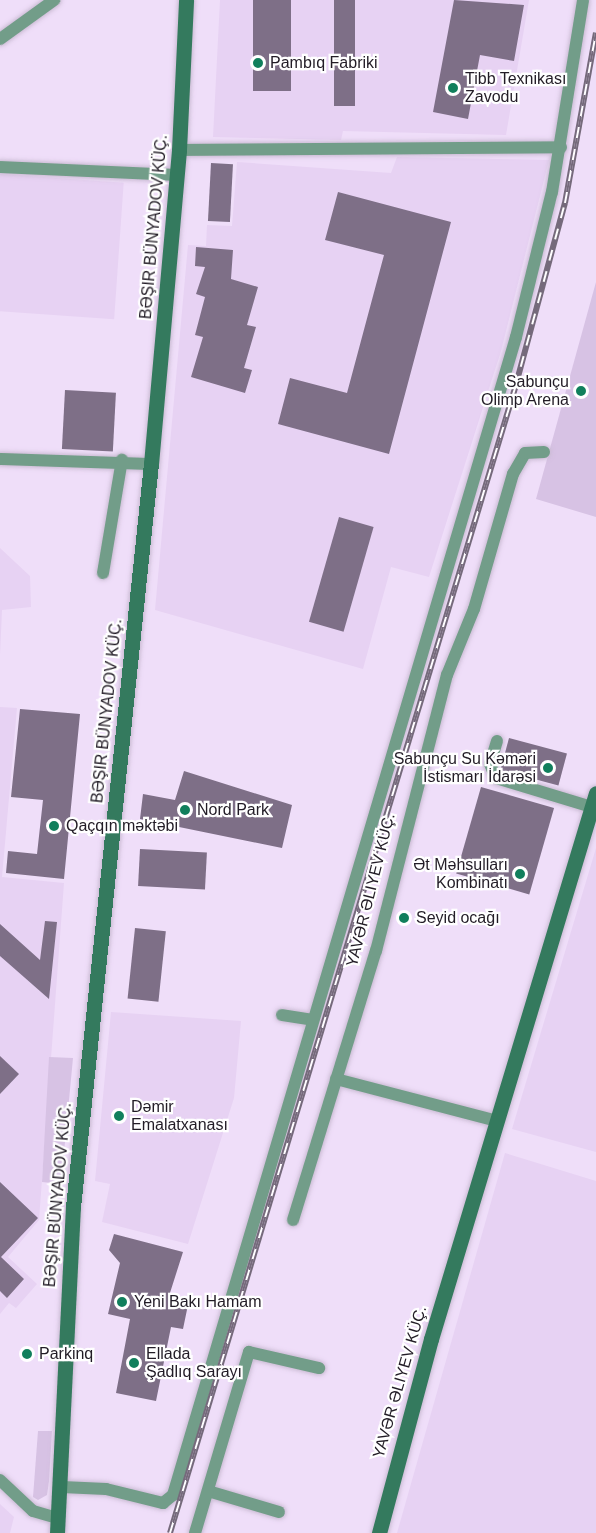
<!DOCTYPE html>
<html>
<head>
<meta charset="utf-8">
<style>
  body { margin:0 }
  #map { position:relative; width:596px; height:1533px; overflow:hidden; background:#efdef9; font-family:Helvetica,sans-serif }
  div>[style] { position:absolute }
  [style*='--x'] { left:calc(var(--x)*1px); top:calc(var(--y)*1px); width:calc(var(--w)*1px); rotate:calc(var(--a)*1deg) }
  .built>* { inset:0; background:#e7d2f3; transform-origin:0 0 }
  .green>* { inset:0; background:#d7c2e4 }
  .building>* { inset:0; background:#7e6f87; transform-origin:0 0 }
  .roads { filter:drop-shadow(0 0 2px #cabbd3) drop-shadow(0 0 2px #cabbd3) }
  .street>* { height:12px; margin:-6px; padding:0 6px; transform-origin:6px; border-radius:6px; background:#729d89 }
  .secondary>* { height:15px; margin:-7.5px; padding:0 7.5px; transform-origin:7.5px; border-radius:7.5px; background:#347a5e }
  .rail>* { height:6px; margin-top:-3px; transform-origin:0; background:repeating-linear-gradient(90deg,#fff 0 11px,#756a7b 0 22px); box-sizing:border-box; border-block:2px solid #756a7b }
  .dots>* { width:16px; height:16px; translate:-50% -50%; box-sizing:border-box; border:3px solid #fff; border-radius:50% }
  span { translate:-50% -50%; white-space:nowrap; text-align:center; line-height:1.15; -webkit-text-stroke:4.5px #fff; paint-order:stroke }
  .poi-label { font-size:16px; color:#221c26 }
  .left { translate:0 -50%; text-align:left }
  .right { translate:-100% -50%; text-align:right }
  .street-label { font-size:16px; color:#221c26 }
</style>
</head>
<body>
<div id="map">
  <div class="built">
    <i style="clip-path:polygon(220px 0,529px 0,506px 135px,343px 131px,341px 140px,213px 137px)"></i>
    <i style="clip-path:polygon(397px 157px,549px 160px,501px 351px,429px 577px,391px 567px,363px 669px,155px 610px,188px 245px,206px 246px,207px 225px,232px 226px,237px 162px,391px 173px)"></i>
    <i style="left:0;top:174px;width:124px;height:137px;rotate:4deg"></i>
    <i style="clip-path:polygon(0 548px,30px 576px,31px 607px,2px 610px,0 655px)"></i>
    <i style="clip-path:polygon(0 707px,17px 708px,2px 877px,64px 883px,39px 1220px,8px 1257px,37px 1284px,16px 1308px,9px 1303px,0 1314px)"></i>
    <i style="clip-path:polygon(596px 848px,596px 1152px,512px 1129px)"></i>
    <i style="clip-path:polygon(111px 1012px,241px 1021px,234px 1098px,188px 1244px,102px 1222px,110px 1184px,95px 1181px)"></i>
    <i style="clip-path:polygon(505px 1153px,596px 1181px,596px 1533px,397px 1533px)"></i>
    <i style="clip-path:polygon(0 1504px,14px 1517px,10px 1533px,0 1533px)"></i>
  </div>
  <div class="green">
    <i style="clip-path:polygon(596px 282px,596px 517px,536px 499px)"></i>
    <i style="clip-path:polygon(49px 1057px,73px 1058px,61px 1184px,42px 1182px)"></i>
    <i style="clip-path:polygon(38px 1431px,52px 1431px,49px 1481px,47px 1495px,38px 1500px,33px 1497px)"></i>
  </div>
  <div class="building">
    <i style="left:253px;top:0;width:38px;height:91px"></i>
    <i style="left:334px;top:0;width:21px;height:106px"></i>
    <i style="clip-path:polygon(454px 0,524px 5px,514px 61px,480px 55px,468px 119px,433px 112px)"></i>
    <i style="left:211px;top:163px;width:22px;height:58px;rotate:3deg"></i>
    <i style="clip-path:polygon(338px 192px,451px 222px,389px 454px,278px 424px,290px 378px,347px 393px,384px 255px,325px 240px)"></i>
    <i style="clip-path:polygon(196px 247px,233px 250px,231px 279px,258px 287px,247px 325px,256px 327px,244px 368px,252px 370px,245px 393px,191px 377px,203px 337px,195px 335px,205px 297px,196px 294px,205px 267px,195px 266px)"></i>
    <i style="left:65px;top:390px;width:51px;height:59px;rotate:3deg"></i>
    <i style="left:339px;top:517px;width:36px;height:109px;rotate:16deg"></i>
    <i style="clip-path:polygon(20px 709px,80px 714px,64px 879px,6px 873px,8px 851px,37px 854px,43px 800px,11px 797px)"></i>
    <i style="left:509px;top:738px;width:60px;height:33px;rotate:15deg"></i>
    <i style="clip-path:polygon(184px 771px,292px 805px,282px 848px,140px 819px,143px 794px,175px 800px)"></i>
    <i style="left:481px;top:787px;width:76px;height:90px;rotate:16deg"></i>
    <i style="left:140px;top:849px;width:67px;height:37px;rotate:3deg"></i>
    <i style="clip-path:polygon(45px 921px,57px 922px,49px 999px,0 956px,0 924px,40px 960px)"></i>
    <i style="left:135px;top:928px;width:31px;height:71px;rotate:6deg"></i>
    <i style="clip-path:polygon(0 1056px,19px 1074px,0 1094px)"></i>
    <i style="clip-path:polygon(0 1182px,38px 1218px,1px 1257px,24px 1279px,7px 1298px,0 1291px)"></i>
    <i style="clip-path:polygon(114px 1234px,183px 1252px,169px 1296px,189px 1300px,183px 1329px,171px 1327px,156px 1401px,116px 1393px,130px 1319px,108px 1314px,120px 1263px,109px 1250px)"></i>
  </div>
  <div class="roads">
    <div class="street">
      <i style="--x:0;--y:39;--w:67;--a:-35.8"></i>
      <i style="--x:179;--y:150;--w:382;--a:-0.4"></i>
      <i style="--x:0;--y:167;--w:177;--a:2.6"></i>
      <i style="--x:0;--y:459;--w:151;--a:1.9"></i>
      <i style="--x:103;--y:573;--w:115;--a:-80.5"></i>
      <i style="--x:497;--y:741;--w:24;--a:107"></i>
      <i style="--x:490;--y:764;--w:15;--a:67"></i>
      <i style="--x:496;--y:778;--w:100;--a:16.8"></i>
      <i style="--x:282;--y:1015;--w:30;--a:9"></i>
      <i style="--x:336;--y:1079;--w:166;--a:14.6"></i>
      <i style="--x:293;--y:1220;--w:282;--a:-72.9"></i>
      <i style="--x:376;--y:951;--w:285;--a:-75.6"></i>
      <i style="--x:447;--y:675;--w:71;--a:-67.8"></i>
      <i style="--x:474;--y:609;--w:141;--a:-73.9"></i>
      <i style="--x:513;--y:474;--w:24;--a:-60"></i>
      <i style="--x:525;--y:453;--w:19;--a:-3"></i>
      <i style="--x:0;--y:1480;--w:45;--a:43.2"></i>
      <i style="--x:33;--y:1511;--w:26;--a:16"></i>
      <i style="--x:62;--y:1487;--w:44;--a:2.6"></i>
      <i style="--x:106;--y:1489;--w:59;--a:13.8"></i>
      <i style="--x:163;--y:1503;--w:13;--a:-39"></i>
      <i style="--x:173;--y:1495;--w:1208;--a:-73.5"></i>
      <i style="--x:516;--y:337;--w:149;--a:-76.1"></i>
      <i style="--x:552;--y:192;--w:194;--a:-80.8"></i>
      <i style="--x:208;--y:1491;--w:74;--a:16.5"></i>
      <i style="--x:195;--y:1533;--w:189;--a:-73.4"></i>
      <i style="--x:249;--y:1352;--w:72;--a:12.9"></i>
    </div>
    <div class="secondary">
      <i style="--x:57;--y:1533;--w:326;--a:-87.2"></i>
      <i style="--x:73;--y:1207;--w:747;--a:-84.01"></i>
      <i style="--x:151;--y:464;--w:315;--a:-84.9"></i>
      <i style="--x:179;--y:150;--w:150;--a:-87.3"></i>
      <i style="--x:379;--y:1533;--w:201;--a:-75"></i>
      <i style="--x:431;--y:1339;--w:570;--a:-73.19"></i>
    </div>
  </div>
  <div class="rail">
    <i style="--x:170;--y:1533;--w:1196;--a:-73.23"></i>
    <i style="--x:515;--y:388;--w:192;--a:-74.9"></i>
    <i style="--x:565;--y:203;--w:173;--a:-79.7"></i>
  </div>
  <div class="dots">
    <i style="left:258px;top:63px;background:#117f5c"></i>
    <i style="left:453px;top:88px;background:#117f5c"></i>
    <i style="left:581px;top:391px;background:#117f5c"></i>
    <i style="left:548px;top:768px;background:#117f5c"></i>
    <i style="left:185px;top:810px;background:#117f5c"></i>
    <i style="left:54px;top:826px;background:#117f5c"></i>
    <i style="left:520px;top:874px;background:#117f5c"></i>
    <i style="left:404px;top:918px;background:#117f5c"></i>
    <i style="left:119px;top:1116px;background:#117f5c"></i>
    <i style="left:122px;top:1302px;background:#117f5c"></i>
    <i style="left:27px;top:1354px;background:#117f5c"></i>
    <i style="left:134px;top:1363px;background:#117f5c"></i>
  </div>
  <div class="poi-label">
    <span class="left" style="left:270px;top:63px">Pambıq Fabriki</span>
    <span class="left" style="left:465px;top:88px">Tibb Texnikası<br>Zavodu</span>
    <span class="right" style="left:569px;top:391px">Sabunçu<br>Olimp Arena</span>
    <span class="right" style="left:536px;top:768px">Sabunçu Su Kəməri<br>İstismarı İdarəsi</span>
    <span class="left" style="left:197px;top:810px">Nord Park</span>
    <span class="left" style="left:66px;top:826px">Qaçqın məktəbi</span>
    <span class="right" style="left:508px;top:874px">Ət Məhsulları<br>Kombinatı</span>
    <span class="left" style="left:416px;top:918px">Seyid ocağı</span>
    <span class="left" style="left:131px;top:1116px">Dəmir<br>Emalatxanası</span>
    <span class="left" style="left:134px;top:1302px">Yeni Bakı Hamam</span>
    <span class="left" style="left:39px;top:1354px">Parkinq</span>
    <span class="left" style="left:146px;top:1363px">Ellada<br>Şadlıq Sarayı</span>
  </div>
  <div class="street-label">
    <span style="left:154px;top:227px;rotate:-85deg">BƏŞIR BÜNYADOV KÜÇ.</span>
    <span style="left:107px;top:711px;rotate:-84deg">BƏŞIR BÜNYADOV KÜÇ.</span>
    <span style="left:371px;top:890px;rotate:-76deg">YAVƏR ƏLIYEV KÜÇ.</span>
    <span style="left:58px;top:1195px;rotate:-85deg">BƏŞIR BÜNYADOV KÜÇ.</span>
    <span style="left:400px;top:1382px;rotate:-74deg">YAVƏR ƏLIYEV KÜÇ.</span>
  </div>
</div>
</body>
</html>
